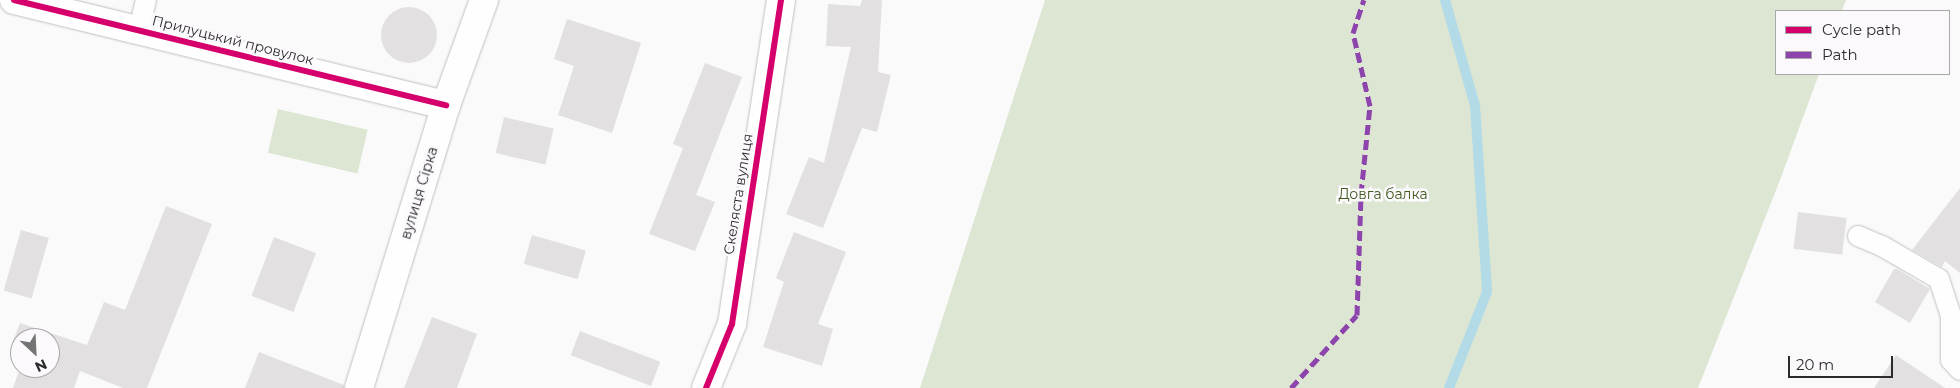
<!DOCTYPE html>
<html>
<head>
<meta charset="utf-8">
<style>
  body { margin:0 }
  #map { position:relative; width:1960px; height:388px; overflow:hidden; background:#fbfafb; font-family:Montserrat,sans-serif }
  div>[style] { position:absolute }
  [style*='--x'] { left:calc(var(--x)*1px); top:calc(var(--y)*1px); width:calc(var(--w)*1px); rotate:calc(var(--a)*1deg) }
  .green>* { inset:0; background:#dce6d2; transform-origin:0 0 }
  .stream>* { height:10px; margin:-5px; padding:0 5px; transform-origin:5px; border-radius:5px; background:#b2dae7 }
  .building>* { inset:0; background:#e2e0e1; transform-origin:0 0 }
  .round { border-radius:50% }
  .roads { filter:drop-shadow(0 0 1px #c0c0c0) drop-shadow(0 0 1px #c0c0c0) }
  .lane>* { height:20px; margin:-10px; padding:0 10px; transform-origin:10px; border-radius:10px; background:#fefefe }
  .street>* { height:28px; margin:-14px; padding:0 14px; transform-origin:14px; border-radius:14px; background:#fefefe }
  .quiet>* { height:5px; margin-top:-2.5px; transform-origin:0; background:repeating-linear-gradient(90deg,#8e44ad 0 10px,transparent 0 15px) }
  .cycleway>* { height:6px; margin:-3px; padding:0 3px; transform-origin:3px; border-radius:3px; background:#d6006c }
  span { translate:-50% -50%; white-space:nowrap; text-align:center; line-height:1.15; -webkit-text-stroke:5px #fbf9fc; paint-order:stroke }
  .street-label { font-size:14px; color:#2d2c2d }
  .park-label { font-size:14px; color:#3e5b1d }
  .legend { position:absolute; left:1775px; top:10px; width:175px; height:65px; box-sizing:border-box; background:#fbf9fc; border:1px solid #a9a7a9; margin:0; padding:6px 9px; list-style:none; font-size:15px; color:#2d2c2d }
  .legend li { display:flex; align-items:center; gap:10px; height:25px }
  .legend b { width:25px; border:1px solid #a9a7a9 }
  .north { position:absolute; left:10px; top:328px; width:50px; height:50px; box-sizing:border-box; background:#fbf9fc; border:1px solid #a9a7a9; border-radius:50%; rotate:155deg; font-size:14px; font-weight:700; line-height:20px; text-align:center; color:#2d2c2d }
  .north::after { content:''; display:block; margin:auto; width:18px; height:22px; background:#757475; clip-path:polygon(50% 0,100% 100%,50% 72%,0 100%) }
  .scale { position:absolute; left:1788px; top:356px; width:105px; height:22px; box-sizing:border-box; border:2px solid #2d2c2d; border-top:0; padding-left:6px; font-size:15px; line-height:18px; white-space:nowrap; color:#2d2c2d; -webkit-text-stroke:4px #fbf9fc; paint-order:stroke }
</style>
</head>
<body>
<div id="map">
  <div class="green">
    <i style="clip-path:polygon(1045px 0,1846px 0,1842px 11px,1776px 11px,1776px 74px,1819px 74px,1780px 180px,1698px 388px,920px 388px)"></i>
    <i style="left:278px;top:109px;width:92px;height:45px;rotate:13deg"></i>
  </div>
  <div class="stream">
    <i style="--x:1445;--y:0;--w:109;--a:74.1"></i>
    <i style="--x:1475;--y:105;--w:187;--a:86.3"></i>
    <i style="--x:1487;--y:292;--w:103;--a:111.6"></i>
  </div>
  <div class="building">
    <i style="clip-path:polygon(862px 0,882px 0,878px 72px,891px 75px,877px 132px,862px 128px,823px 228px,786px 214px,809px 157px,824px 163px,851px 47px,826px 46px,828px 4px,860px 6px)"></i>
    <i class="round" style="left:381px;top:7px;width:56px;height:56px"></i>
    <i style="clip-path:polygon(567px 19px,641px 43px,612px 133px,558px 115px,574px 66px,554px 59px)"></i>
    <i style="clip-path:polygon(705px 63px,742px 77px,696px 195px,715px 202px,695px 251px,649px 234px,683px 148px,673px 144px)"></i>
    <i style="left:504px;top:117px;width:51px;height:37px;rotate:13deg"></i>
    <i style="clip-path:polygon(1960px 188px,1960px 273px,1945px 261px,1942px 267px,1912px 250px)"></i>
    <i style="clip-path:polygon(166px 206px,212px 224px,147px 388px,123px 388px,80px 371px,74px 388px,13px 388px,20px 368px,50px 368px,50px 338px,20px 338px,20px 347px,12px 344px,20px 323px,87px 345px,104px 302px,125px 310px)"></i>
    <i style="left:1798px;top:212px;width:49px;height:37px;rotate:7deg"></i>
    <i style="left:21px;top:230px;width:29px;height:63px;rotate:16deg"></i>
    <i style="clip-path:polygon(794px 232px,846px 252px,818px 324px,833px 329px,822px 366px,763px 347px,784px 282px,776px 278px)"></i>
    <i style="left:532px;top:235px;width:56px;height:30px;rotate:16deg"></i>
    <i style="left:274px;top:237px;width:45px;height:63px;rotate:21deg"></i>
    <i style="clip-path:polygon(1894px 269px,1897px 269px,1930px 289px,1910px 323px,1875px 302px)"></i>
    <i style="clip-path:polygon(432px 317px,477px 334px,457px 388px,404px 388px)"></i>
    <i style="left:580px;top:331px;width:86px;height:26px;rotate:21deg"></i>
    <i style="clip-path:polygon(259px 352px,344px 385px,344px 388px,245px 388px)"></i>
    <i style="clip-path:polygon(1896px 355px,1945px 388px,1874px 388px)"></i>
  </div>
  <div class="roads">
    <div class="lane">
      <i style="--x:139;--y:30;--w:31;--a:-77"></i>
      <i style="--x:1858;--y:236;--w:26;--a:23"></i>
      <i style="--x:1882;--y:246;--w:66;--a:30.1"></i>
      <i style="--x:1939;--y:279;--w:39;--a:72"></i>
      <i style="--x:1951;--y:316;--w:44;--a:90"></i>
      <i style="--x:1951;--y:360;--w:13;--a:48"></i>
    </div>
    <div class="street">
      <i style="--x:14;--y:0;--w:445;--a:13.7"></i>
      <i style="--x:359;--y:388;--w:296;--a:-72.9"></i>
      <i style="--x:446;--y:105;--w:112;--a:-70.1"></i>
      <i style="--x:706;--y:388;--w:69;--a:-67.9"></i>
      <i style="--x:732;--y:324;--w:328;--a:-81.4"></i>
    </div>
  </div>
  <div class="quiet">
    <i style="--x:1291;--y:388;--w:98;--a:-47.9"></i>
    <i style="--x:1357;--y:315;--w:121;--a:-88.1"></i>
    <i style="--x:1361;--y:194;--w:88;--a:-84.2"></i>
    <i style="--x:1370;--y:106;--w:75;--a:-103.1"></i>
    <i style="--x:1353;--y:33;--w:35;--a:-72"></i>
  </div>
  <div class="cycleway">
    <i style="--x:14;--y:0;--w:445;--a:13.7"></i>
    <i style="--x:706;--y:388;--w:69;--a:-67.9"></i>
    <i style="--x:732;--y:324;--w:328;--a:-81.4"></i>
  </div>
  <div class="street-label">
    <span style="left:233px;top:40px;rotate:14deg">Прилуцький провулок</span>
    <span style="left:419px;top:193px;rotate:-73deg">вулиця Сірка</span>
    <span style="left:738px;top:194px;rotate:-81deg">Скеляста вулиця</span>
  </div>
  <div class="park-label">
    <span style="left:1383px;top:194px">Довга балка</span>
  </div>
  <ul class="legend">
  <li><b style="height:6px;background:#d6006c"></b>Cycle path</li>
  <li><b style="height:6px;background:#8e44ad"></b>Path</li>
  </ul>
  <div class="north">N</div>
  <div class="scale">20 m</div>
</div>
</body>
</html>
